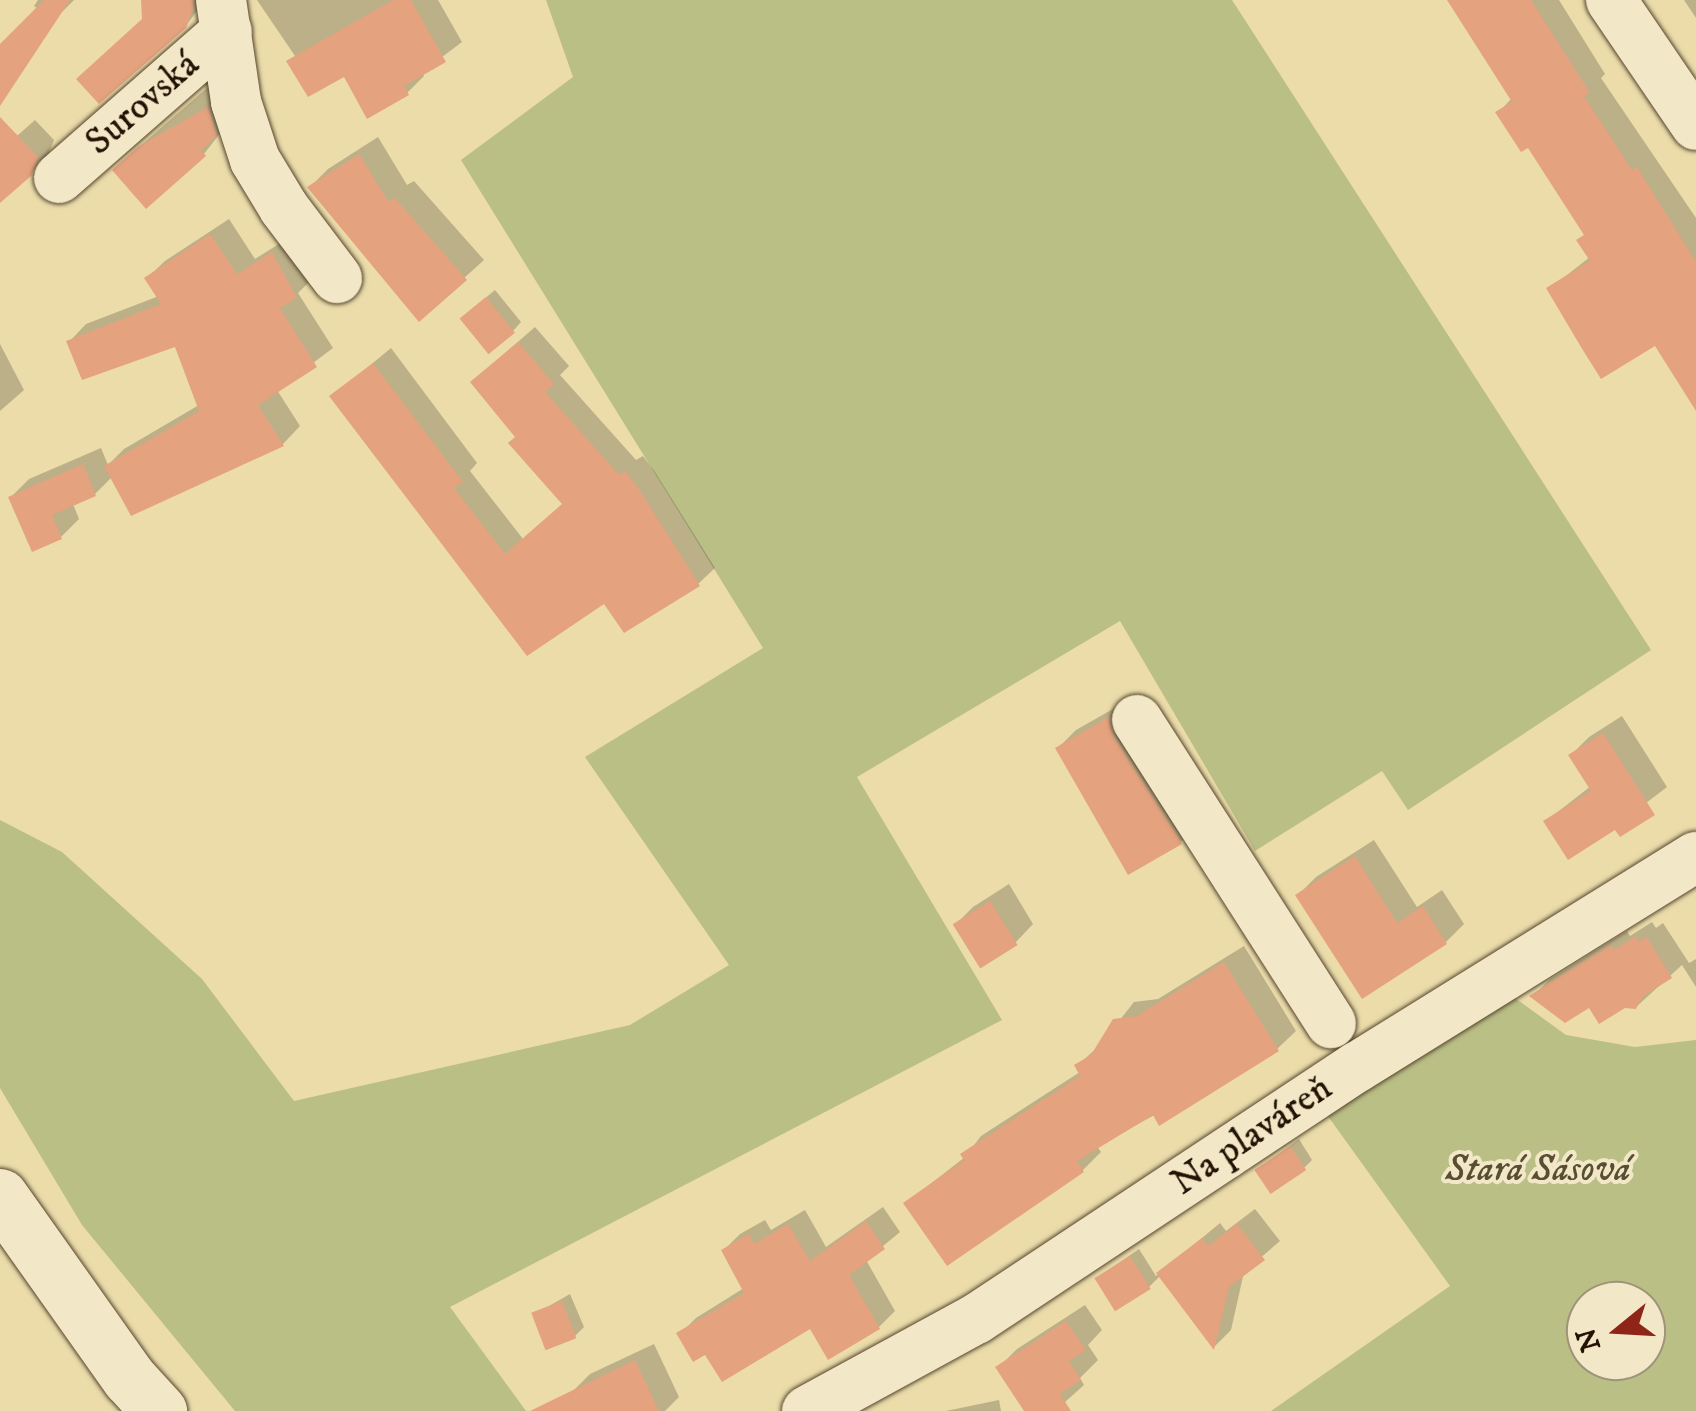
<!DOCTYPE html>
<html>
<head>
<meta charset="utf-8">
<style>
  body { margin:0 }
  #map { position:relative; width:1696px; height:1411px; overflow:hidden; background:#ebdcaa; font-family:"IM FELL DW Pica",serif }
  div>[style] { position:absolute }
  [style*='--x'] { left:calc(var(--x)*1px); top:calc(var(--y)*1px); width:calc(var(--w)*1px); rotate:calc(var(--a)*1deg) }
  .green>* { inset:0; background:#babf86 }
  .shadow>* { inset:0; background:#0003 }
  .building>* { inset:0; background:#e4a27f; transform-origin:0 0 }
  .roads { filter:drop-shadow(0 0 2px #56452e) drop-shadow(0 0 2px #56452e) }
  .street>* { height:50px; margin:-25px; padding:0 25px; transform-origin:25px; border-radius:25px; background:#f2e8c8 }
  .secondary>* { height:55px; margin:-27.5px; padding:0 27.5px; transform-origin:27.5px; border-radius:27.5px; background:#f2e8c8 }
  span { translate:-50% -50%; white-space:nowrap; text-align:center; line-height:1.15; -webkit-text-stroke:8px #f2e8c8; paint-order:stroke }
  .street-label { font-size:38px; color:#241305 }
  .park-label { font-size:38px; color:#584f32; font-style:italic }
  .north { position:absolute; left:1566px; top:1281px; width:100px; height:100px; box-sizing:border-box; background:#f2e8c8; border:2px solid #a0937a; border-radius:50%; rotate:252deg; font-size:28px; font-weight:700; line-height:40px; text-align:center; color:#241305 }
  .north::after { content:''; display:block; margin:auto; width:35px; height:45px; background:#8f2418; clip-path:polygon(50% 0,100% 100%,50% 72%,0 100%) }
</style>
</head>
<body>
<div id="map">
  <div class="green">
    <i style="clip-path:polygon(546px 0,1232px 0,1651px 650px,1408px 810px,1382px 771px,1255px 851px,1120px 621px,857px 777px,1002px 1020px,450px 1307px,526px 1411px,235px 1411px,82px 1225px,0 1088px,0 820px,62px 852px,202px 979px,294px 1101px,630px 1025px,729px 965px,585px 757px,763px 648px,461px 160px,573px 77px)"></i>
    <i style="clip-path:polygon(evenodd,1508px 993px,1566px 1035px,1635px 1047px,1696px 1040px,1696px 1411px,1271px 1411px,1450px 1286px,1325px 1112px,1508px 993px,1586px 1301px,1646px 1301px,1646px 1361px,1586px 1361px,1586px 1301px)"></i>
  </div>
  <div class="shadow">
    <i style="clip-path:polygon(38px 0,74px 0,54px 20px,34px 6px)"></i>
    <i style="clip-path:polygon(143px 0,205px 0,185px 27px,144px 18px)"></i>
    <i style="clip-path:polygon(257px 0,438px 0,462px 42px,422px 72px,424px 76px,407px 93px,295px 56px)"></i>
    <i style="clip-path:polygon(1450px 0,1559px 0,1605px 74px,1601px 78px,1696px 218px,1696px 407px,1656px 342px,1549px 289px,1590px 257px,1586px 234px,1528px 144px,1499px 112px,1512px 98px)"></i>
    <i style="clip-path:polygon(1684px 0,1696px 0,1696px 18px)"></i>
    <i style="clip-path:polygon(216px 80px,232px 118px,204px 154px,131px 154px)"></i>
    <i style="clip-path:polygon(35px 120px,54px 140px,48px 155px,0 202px,0 151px)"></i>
    <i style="clip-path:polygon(378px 137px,407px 185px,414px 181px,484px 260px,420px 318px,310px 187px,328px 169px)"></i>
    <i style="clip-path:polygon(229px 219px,255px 259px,290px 237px,313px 278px,298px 293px,333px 348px,277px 390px,300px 426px,283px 444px,132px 513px,112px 477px,95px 494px,73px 504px,79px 519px,61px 537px,11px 497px,29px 479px,101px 448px,108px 465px,124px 449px,199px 405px,176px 344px,69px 342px,86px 324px,159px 296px,147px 278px,165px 261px)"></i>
    <i style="clip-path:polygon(495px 290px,521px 322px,513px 331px,471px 310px)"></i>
    <i style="clip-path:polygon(535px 327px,569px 366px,560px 375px,636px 460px,643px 456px,655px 472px,715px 568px,698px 584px,605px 601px,528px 653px,333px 396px,391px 348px,477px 463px,470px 471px,523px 539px,565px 503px,518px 437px,490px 366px)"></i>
    <i style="clip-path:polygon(0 344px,24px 390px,0 411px)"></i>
    <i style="clip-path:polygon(1127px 701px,1199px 824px,1181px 842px,1058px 748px,1076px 730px)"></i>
    <i style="clip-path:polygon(1622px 716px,1667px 787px,1616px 826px,1546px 821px,1591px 786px,1571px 755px,1589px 737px)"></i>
    <i style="clip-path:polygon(1374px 840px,1417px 907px,1442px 890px,1464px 924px,1446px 942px,1298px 895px,1316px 877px)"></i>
    <i style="clip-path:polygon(1009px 884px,1033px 924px,1015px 943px,955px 925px,973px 907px)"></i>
    <i style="clip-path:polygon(1652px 922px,1656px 928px,1663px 923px,1689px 963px,1696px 959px,1696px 987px,1682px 965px,1636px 1007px,1533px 996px,1549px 980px,1627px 931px,1630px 936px)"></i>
    <i style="clip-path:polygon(1244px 946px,1296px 1031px,1277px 1049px,1097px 1146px,1101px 1152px,1083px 1170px,948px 1263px,906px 1203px,965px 1157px,981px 1136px,1080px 1072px,1077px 1066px,1101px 1044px,1134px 1002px,1158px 999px)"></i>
    <i style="clip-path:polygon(1299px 1139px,1312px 1160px,1304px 1168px,1257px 1170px)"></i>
    <i style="clip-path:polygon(883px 1207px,900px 1232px,866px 1260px,895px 1311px,879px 1327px,811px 1326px,706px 1352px,680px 1334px,696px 1318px,744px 1288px,724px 1250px,740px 1234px,765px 1220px,771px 1230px,805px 1210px,826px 1247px)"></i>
    <i style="clip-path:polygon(1255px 1209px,1280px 1241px,1244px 1272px,1231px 1330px,1215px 1346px,1161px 1275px,1149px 1287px,1097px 1278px,1139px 1249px,1156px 1276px,1220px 1223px,1226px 1231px)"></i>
    <i style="clip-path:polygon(570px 1294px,584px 1327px,575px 1336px,535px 1314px)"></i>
    <i style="clip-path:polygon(1085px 1305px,1102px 1330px,1088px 1345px,1098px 1360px,1080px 1378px,1084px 1385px,1055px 1411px,1027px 1411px,998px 1368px,1017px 1349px)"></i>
    <i style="clip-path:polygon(654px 1344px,679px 1397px,665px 1411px,581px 1411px,572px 1392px,590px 1374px)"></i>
    <i style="clip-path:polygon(999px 1400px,1001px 1411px,946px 1411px)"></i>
  </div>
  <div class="building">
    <i style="clip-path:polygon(44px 0,70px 0,0 106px,0 44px)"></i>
    <i style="clip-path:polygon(141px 0,193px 0,193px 9px,186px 28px,99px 104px,76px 79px,142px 19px)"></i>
    <i style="clip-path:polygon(393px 0,411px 0,446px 62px,404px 86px,409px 95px,367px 119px,344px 77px,308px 97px,286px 61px)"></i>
    <i style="clip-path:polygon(1447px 0,1531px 0,1590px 93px,1584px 96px,1632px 170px,1637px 167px,1696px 262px,1696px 411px,1655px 346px,1601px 379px,1581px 347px,1546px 288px,1590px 261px,1576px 240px,1584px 235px,1528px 148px,1521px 152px,1495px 112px,1512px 102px)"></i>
    <i style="clip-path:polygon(208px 107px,217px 136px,201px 150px,206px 156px,146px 209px,112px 170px,139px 146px)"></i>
    <i style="clip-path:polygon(0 117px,39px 158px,31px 176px,0 203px)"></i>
    <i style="clip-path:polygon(359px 154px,388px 201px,395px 198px,467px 280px,419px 322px,307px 187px)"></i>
    <i style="clip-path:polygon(210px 234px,237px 274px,272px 252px,297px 298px,280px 308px,317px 367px,258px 405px,284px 446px,131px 516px,104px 466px,199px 411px,175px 347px,82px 380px,66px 341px,161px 304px,144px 278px)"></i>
    <i style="left:486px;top:297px;width:46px;height:34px;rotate:51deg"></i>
    <i style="clip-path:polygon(518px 342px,554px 384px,545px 392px,619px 475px,625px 471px,639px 489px,700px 586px,624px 633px,604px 604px,527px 656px,329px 396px,373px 363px,463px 482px,454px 488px,505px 554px,562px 504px,508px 443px,515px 437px,470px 382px)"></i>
    <i style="clip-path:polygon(83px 464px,96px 496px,52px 515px,62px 539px,32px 552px,8px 497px)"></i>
    <i style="clip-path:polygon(1109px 717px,1113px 736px,1182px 844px,1128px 875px,1055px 748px)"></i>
    <i style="clip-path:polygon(1603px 733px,1655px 815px,1620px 837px,1615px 830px,1568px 860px,1543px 821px,1591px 791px,1568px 755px)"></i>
    <i style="clip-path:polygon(1355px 856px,1397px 923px,1423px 906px,1447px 944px,1362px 999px,1295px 895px)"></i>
    <i style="left:990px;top:901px;width:52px;height:44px;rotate:58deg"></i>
    <i style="clip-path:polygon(1636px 936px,1639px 942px,1647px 937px,1672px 978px,1642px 997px,1636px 1009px,1625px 1008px,1599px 1024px,1589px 1008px,1565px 1023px,1529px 996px,1611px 945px,1614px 950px)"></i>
    <i style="clip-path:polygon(1224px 962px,1279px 1051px,1159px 1126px,1153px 1115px,1077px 1161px,1084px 1172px,947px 1266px,903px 1203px,964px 1160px,960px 1154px,1080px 1076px,1074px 1065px,1091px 1055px,1113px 1019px,1137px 1016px)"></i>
    <i style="left:1290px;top:1146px;width:29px;height:43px;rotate:56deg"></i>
    <i style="clip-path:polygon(866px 1221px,885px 1249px,849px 1275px,880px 1329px,828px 1360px,810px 1329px,722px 1382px,705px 1355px,693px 1362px,676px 1333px,744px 1293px,721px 1250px,749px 1234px,754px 1244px,788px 1224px,810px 1261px)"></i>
    <i style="clip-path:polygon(1237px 1224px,1265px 1260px,1229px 1287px,1214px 1350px,1156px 1273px,1202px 1238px,1208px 1246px)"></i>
    <i style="left:1130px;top:1256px;width:39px;height:42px;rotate:58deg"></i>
    <i style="left:562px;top:1301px;width:40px;height:33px;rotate:69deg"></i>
    <i style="clip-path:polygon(1066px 1321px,1086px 1350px,1069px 1361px,1081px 1380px,1060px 1394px,1071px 1411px,1024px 1411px,995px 1367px)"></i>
    <i style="clip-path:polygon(635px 1360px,659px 1411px,530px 1411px)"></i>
  </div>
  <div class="roads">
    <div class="street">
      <i style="--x:221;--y:0;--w:103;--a:81.6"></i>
      <i style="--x:236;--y:102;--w:61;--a:71.9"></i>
      <i style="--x:255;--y:160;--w:56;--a:58.9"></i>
      <i style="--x:284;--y:208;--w:88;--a:52.9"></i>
      <i style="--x:1611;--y:0;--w:151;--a:55.8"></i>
      <i style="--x:59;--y:178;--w:223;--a:-41.2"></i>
      <i style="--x:1137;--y:720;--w:360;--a:57.4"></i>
      <i style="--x:807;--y:1411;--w:192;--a:-28.6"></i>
      <i style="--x:976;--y:1319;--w:457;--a:-33.5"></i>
      <i style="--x:1357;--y:1067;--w:399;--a:-31.8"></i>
    </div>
    <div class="secondary">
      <i style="--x:0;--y:1196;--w:223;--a:54.7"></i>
      <i style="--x:129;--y:1378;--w:45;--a:47.7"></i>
    </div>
  </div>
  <div class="street-label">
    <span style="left:143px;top:104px;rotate:-41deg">Surovská</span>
    <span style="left:1252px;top:1136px;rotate:-34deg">Na plaváreň</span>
  </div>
  <div class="park-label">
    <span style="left:1538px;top:1170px">Stará Sásová</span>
  </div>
  <div class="north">N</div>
</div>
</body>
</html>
